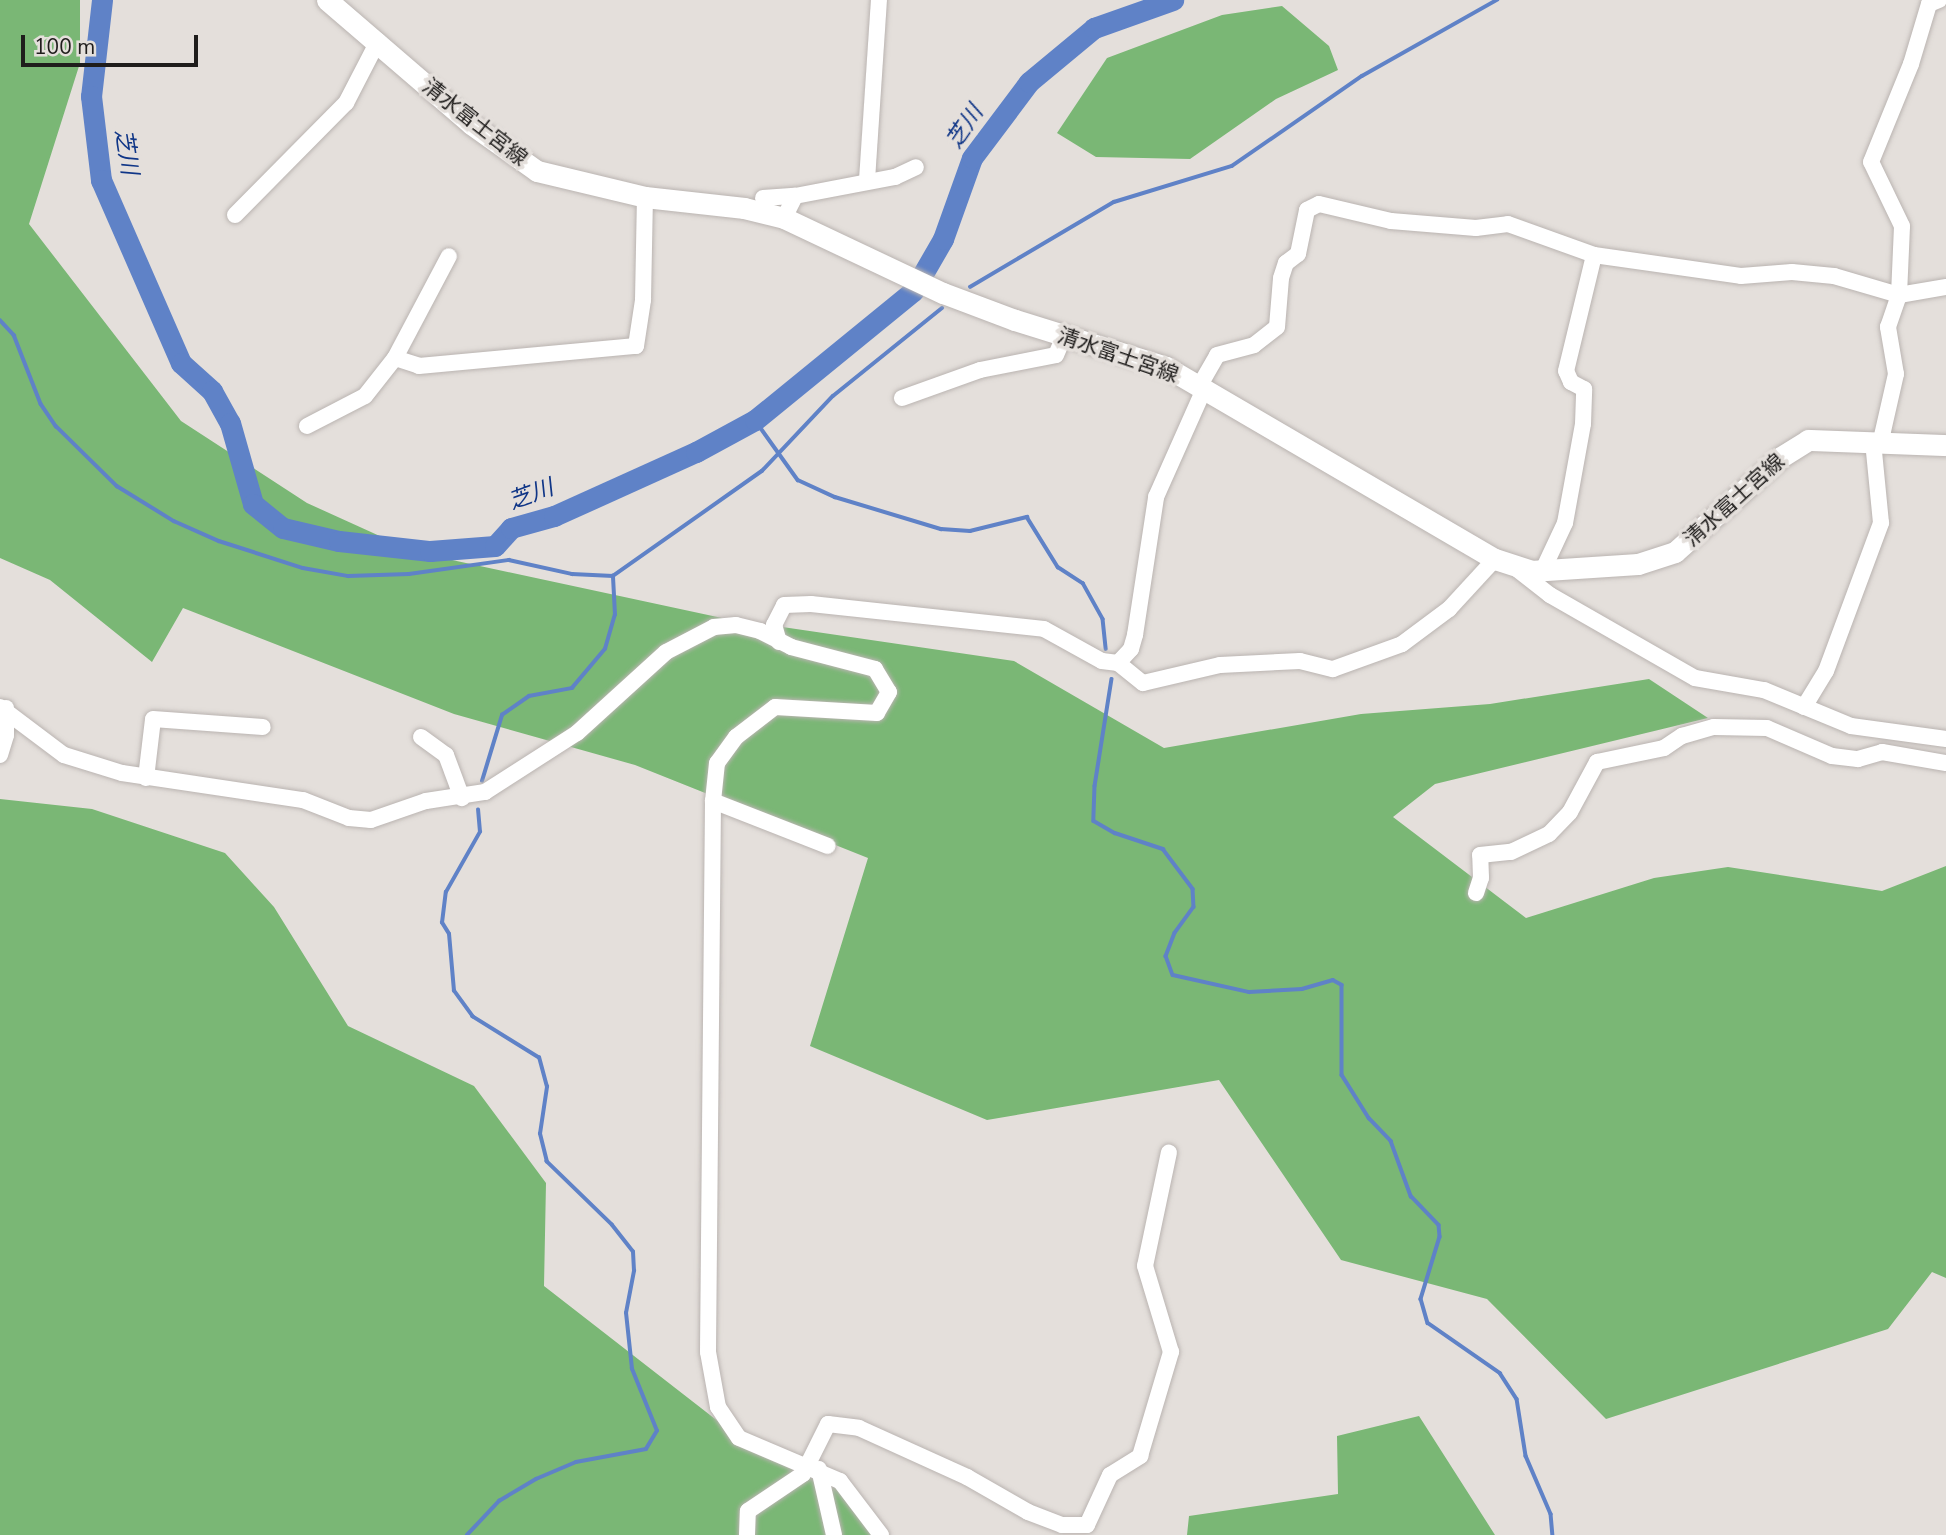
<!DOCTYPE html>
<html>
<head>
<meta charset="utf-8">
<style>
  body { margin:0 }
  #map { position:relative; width:1946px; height:1535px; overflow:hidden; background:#e4dfdb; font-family:"Nunito Sans","Noto Sans JP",sans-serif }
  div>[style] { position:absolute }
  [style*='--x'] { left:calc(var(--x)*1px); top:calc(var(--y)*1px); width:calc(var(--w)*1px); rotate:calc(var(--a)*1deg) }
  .forest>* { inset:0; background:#7ab775 }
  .stream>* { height:3.5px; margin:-1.75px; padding:0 1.75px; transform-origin:1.75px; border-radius:1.75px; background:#5f82c7 }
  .river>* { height:21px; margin:-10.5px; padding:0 10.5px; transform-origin:10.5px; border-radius:10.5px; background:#5f82c7 }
  .roads { filter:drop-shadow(0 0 2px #bab4b1) drop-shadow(0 0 2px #bab4b1) }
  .minor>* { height:16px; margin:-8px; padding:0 8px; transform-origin:8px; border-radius:8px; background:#fff }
  .major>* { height:21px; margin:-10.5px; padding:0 10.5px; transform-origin:10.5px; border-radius:10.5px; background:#fff }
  span { translate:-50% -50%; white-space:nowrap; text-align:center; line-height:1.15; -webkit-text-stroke:7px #e4dfdb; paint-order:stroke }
  .street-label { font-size:21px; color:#1f1d1c }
  .water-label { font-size:23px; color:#103687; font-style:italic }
  .scale { position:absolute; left:21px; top:35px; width:177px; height:32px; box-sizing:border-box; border:4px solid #1f1d1c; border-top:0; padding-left:9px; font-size:21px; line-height:24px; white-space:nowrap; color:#1f1d1c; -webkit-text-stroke:5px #e4dfdb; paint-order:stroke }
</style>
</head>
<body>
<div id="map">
  <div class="forest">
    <i style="clip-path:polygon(0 0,80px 0,80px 63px,29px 224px,181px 421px,307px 503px,415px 552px,722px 618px,1014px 661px,1164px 748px,1361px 714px,1490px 704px,1649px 679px,1708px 718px,1435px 784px,1393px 817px,1526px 918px,1654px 878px,1728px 867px,1882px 891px,1946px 866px,1946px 1278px,1932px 1272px,1888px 1329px,1606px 1419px,1487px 1299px,1341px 1260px,1219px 1080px,987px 1120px,810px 1046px,868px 858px,635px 765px,454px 714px,183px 608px,152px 662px,50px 580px,0 558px)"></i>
    <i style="clip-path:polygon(1282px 6px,1329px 46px,1338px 70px,1276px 99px,1190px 159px,1096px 157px,1057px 133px,1107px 58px,1222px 15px)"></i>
    <i style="clip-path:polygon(0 799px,92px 809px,225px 853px,274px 907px,348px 1026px,474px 1086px,546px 1183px,544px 1286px,719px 1422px,857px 1494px,889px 1535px,0 1535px)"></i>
    <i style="clip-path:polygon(1419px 1416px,1495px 1535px,1187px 1535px,1189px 1516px,1338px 1494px,1337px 1436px)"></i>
  </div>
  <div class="stream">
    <i style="--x:970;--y:287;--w:167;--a:-30.6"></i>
    <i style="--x:1114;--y:202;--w:123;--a:-17"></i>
    <i style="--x:1232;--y:166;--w:158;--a:-34.7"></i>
    <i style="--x:1362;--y:76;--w:155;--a:-29.4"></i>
    <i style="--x:0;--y:320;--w:21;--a:47"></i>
    <i style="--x:14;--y:335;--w:74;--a:68.6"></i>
    <i style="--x:41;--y:404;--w:27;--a:56"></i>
    <i style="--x:56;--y:426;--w:86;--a:44.5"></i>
    <i style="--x:117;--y:486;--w:67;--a:31.6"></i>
    <i style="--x:174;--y:521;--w:49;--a:24"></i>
    <i style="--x:219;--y:541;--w:88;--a:17.8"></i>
    <i style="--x:303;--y:568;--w:46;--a:10.1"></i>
    <i style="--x:348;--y:576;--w:61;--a:-1.9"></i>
    <i style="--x:409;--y:574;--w:101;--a:-8"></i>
    <i style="--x:509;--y:560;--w:65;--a:12.5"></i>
    <i style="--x:572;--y:574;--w:41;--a:2.8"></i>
    <i style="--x:613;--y:576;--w:182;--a:-35.2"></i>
    <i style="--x:762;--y:471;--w:103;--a:-46.6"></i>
    <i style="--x:833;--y:396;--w:140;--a:-38.9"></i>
    <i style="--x:755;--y:420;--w:74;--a:54.4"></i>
    <i style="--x:798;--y:480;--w:41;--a:24.7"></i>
    <i style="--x:835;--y:497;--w:111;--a:16.8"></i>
    <i style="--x:941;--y:529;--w:29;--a:4"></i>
    <i style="--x:970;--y:531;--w:59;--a:-13.8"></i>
    <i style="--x:1027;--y:517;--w:59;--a:58.2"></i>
    <i style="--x:1058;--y:567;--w:30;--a:33"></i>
    <i style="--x:1083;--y:583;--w:41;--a:60.9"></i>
    <i style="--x:1103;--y:619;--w:30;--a:84"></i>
    <i style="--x:1112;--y:679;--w:108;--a:99"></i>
    <i style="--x:1095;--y:786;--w:35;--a:92"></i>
    <i style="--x:1094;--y:821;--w:24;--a:30"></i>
    <i style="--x:1115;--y:833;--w:51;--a:18.4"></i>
    <i style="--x:1163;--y:849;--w:50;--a:53.1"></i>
    <i style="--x:1193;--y:889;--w:18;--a:87"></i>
    <i style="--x:1194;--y:907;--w:32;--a:126"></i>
    <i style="--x:1175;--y:933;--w:25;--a:111"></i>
    <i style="--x:1166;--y:956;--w:20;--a:70"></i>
    <i style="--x:1173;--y:975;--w:78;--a:12.6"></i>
    <i style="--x:1249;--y:992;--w:53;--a:-3.2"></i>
    <i style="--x:1302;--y:989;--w:32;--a:-16"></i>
    <i style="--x:1333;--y:980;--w:10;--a:29"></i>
    <i style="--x:1342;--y:985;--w:90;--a:90"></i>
    <i style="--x:1342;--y:1075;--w:51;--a:57.9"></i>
    <i style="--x:1369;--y:1118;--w:32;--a:46"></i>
    <i style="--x:1391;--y:1141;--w:59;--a:70"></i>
    <i style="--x:1411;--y:1196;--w:40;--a:46"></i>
    <i style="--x:1439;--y:1225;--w:12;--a:85"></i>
    <i style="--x:1440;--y:1237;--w:65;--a:107"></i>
    <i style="--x:1421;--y:1299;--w:25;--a:74"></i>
    <i style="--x:1428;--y:1323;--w:88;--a:34.8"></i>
    <i style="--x:1500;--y:1373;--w:31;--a:57"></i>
    <i style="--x:1517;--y:1399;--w:58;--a:81"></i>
    <i style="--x:1526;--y:1456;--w:63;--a:66.7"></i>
    <i style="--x:1551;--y:1514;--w:21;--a:85"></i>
    <i style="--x:482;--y:781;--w:69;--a:-73.1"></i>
    <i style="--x:502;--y:715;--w:33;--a:-35"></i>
    <i style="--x:529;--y:696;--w:44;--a:-10.5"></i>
    <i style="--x:572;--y:688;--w:51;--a:-49.8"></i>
    <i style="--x:605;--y:649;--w:35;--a:-74"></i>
    <i style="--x:615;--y:615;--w:39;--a:-93"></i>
    <i style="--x:467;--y:1535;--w:47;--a:-46.7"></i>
    <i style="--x:499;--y:1501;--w:43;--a:-30.7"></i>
    <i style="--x:536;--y:1479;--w:43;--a:-23"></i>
    <i style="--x:576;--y:1462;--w:71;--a:-10.5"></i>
    <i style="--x:646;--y:1449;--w:21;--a:-59"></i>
    <i style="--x:657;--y:1431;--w:67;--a:-112"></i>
    <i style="--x:632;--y:1369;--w:56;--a:-96.1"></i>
    <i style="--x:626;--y:1313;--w:43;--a:-79.2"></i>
    <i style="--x:634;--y:1271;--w:19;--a:-93"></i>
    <i style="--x:633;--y:1252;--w:34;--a:-128"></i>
    <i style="--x:612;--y:1225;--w:91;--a:-135.9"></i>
    <i style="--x:547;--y:1162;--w:29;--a:-104"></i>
    <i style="--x:540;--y:1134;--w:48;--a:-81.5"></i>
    <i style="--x:547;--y:1087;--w:30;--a:-105"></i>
    <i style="--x:539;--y:1058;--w:78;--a:-148.2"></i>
    <i style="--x:473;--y:1017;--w:32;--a:-126"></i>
    <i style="--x:454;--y:991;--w:57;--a:-95"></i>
    <i style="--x:449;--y:934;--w:13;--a:-122"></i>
    <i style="--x:442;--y:923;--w:31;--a:-83"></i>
    <i style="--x:446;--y:892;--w:69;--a:-60.5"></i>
    <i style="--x:480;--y:832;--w:22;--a:-95"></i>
  </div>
  <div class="river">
    <i style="--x:102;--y:0;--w:97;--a:96.5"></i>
    <i style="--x:91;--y:96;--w:85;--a:83.2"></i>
    <i style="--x:101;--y:180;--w:200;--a:66.4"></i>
    <i style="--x:181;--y:363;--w:42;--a:42.1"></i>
    <i style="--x:212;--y:391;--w:37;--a:61"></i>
    <i style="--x:230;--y:423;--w:84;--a:74.1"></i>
    <i style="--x:253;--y:504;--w:38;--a:39"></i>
    <i style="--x:283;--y:528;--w:57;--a:13.1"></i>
    <i style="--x:339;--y:541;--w:92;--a:6.3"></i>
    <i style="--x:430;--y:551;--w:65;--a:-4.4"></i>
    <i style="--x:495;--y:546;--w:24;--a:-48"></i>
    <i style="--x:511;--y:528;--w:45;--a:-15.6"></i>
    <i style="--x:554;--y:516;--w:156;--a:-24.3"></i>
    <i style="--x:696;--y:452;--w:67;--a:-28.5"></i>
    <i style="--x:755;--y:420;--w:204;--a:-39.2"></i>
    <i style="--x:913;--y:291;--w:60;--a:-60"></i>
    <i style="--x:943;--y:239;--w:86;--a:-70.3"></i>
    <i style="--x:972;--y:158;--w:95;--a:-53.1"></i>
    <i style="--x:1029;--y:82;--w:85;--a:-39.7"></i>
    <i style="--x:1094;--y:28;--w:84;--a:-19.5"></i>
  </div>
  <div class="roads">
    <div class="minor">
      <i style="--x:867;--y:180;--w:180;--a:-86.2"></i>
      <i style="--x:763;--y:198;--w:32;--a:-4"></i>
      <i style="--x:235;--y:215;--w:158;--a:-45.3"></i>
      <i style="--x:346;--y:103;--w:70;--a:-62.7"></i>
      <i style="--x:784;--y:218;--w:25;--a:-63"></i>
      <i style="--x:795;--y:196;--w:102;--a:-10.8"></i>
      <i style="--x:895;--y:177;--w:23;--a:-25"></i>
      <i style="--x:395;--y:358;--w:25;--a:18"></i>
      <i style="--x:419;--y:366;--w:218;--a:-5.3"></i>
      <i style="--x:636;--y:346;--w:47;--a:-81.3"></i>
      <i style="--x:643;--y:300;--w:103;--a:-88.9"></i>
      <i style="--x:1200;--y:385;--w:34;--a:-60"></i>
      <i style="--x:1217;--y:355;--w:38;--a:-15"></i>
      <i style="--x:1254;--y:345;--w:29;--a:-38"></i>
      <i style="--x:1277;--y:327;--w:49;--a:-85.3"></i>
      <i style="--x:1281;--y:278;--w:16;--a:-72"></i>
      <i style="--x:1286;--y:263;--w:15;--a:-37"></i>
      <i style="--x:1298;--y:254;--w:45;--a:-78.4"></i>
      <i style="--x:1307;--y:210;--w:13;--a:-27"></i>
      <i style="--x:1319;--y:204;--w:74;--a:13.3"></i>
      <i style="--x:1391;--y:221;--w:85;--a:4.7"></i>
      <i style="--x:1476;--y:228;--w:32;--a:-7"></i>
      <i style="--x:1508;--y:224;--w:91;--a:19.8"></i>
      <i style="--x:1594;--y:255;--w:148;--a:8.1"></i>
      <i style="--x:1741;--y:276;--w:51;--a:-4.5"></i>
      <i style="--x:1792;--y:272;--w:42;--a:5.4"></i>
      <i style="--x:1834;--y:276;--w:68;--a:16.3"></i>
      <i style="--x:1899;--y:295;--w:48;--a:-9.7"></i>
      <i style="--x:902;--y:398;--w:83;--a:-19.7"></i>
      <i style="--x:980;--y:370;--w:77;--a:-11.2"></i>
      <i style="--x:1056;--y:355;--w:21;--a:-67"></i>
      <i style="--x:307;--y:426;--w:65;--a:-27.3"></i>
      <i style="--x:365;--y:396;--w:48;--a:-51.7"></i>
      <i style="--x:395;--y:358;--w:115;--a:-62.1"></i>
      <i style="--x:1881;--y:440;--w:68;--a:-77.2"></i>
      <i style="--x:1896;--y:374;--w:48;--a:-99.7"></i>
      <i style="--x:1888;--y:327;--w:34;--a:-71"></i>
      <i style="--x:1899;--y:295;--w:69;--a:-87.5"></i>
      <i style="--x:1902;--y:226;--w:71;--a:-115.8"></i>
      <i style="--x:1871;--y:162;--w:106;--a:-67.8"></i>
      <i style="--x:1911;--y:64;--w:63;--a:-73.3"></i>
      <i style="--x:1929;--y:4;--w:11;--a:-22"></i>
      <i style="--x:1518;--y:570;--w:41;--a:38"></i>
      <i style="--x:1550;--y:595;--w:167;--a:29.8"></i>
      <i style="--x:1695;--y:678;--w:70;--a:9.9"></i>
      <i style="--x:1764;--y:690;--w:94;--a:22.5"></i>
      <i style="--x:1851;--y:726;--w:96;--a:7.8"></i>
      <i style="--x:1542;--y:572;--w:54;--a:-64.9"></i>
      <i style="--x:1565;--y:523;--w:101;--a:-79.7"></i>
      <i style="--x:1583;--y:424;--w:35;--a:-88"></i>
      <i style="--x:1584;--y:389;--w:15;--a:-152"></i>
      <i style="--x:1571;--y:382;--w:12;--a:-114"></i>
      <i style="--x:1566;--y:371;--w:119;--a:-76.4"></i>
      <i style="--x:779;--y:642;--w:18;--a:-106"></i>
      <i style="--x:774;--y:625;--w:22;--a:-63"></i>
      <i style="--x:784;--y:605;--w:27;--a:-2"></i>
      <i style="--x:811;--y:604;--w:234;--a:6.1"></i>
      <i style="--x:1044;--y:629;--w:66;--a:28.9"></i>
      <i style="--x:1102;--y:661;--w:16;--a:7"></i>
      <i style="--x:1118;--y:663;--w:32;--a:39"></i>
      <i style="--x:1143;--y:683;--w:79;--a:-13.2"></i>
      <i style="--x:1220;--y:665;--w:80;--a:-2.9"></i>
      <i style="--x:1300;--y:661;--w:34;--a:14"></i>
      <i style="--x:1333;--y:669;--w:73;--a:-19.9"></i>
      <i style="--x:1402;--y:644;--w:59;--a:-36.7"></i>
      <i style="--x:1449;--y:609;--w:68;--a:-47.4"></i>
      <i style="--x:1118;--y:663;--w:19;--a:-47"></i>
      <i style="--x:1131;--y:649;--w:15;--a:-74"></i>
      <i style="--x:1135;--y:635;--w:140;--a:-81.3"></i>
      <i style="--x:1156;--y:497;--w:120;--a:-66"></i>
      <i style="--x:0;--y:707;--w:80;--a:36.9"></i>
      <i style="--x:64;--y:755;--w:61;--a:17.2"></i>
      <i style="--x:122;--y:773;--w:183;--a:8.5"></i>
      <i style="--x:303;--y:800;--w:49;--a:21.4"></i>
      <i style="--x:349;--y:818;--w:22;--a:5"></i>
      <i style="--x:371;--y:820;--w:58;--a:-19.1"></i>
      <i style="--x:426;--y:801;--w:60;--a:-8.7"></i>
      <i style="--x:485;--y:792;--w:109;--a:-32.7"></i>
      <i style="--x:577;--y:733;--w:120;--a:-42.3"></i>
      <i style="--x:666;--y:652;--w:54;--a:-27.5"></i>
      <i style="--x:714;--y:627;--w:22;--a:-5"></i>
      <i style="--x:736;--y:625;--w:25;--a:14"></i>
      <i style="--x:760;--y:631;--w:35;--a:27"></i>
      <i style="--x:791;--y:647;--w:87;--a:14.7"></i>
      <i style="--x:875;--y:669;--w:27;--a:59"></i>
      <i style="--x:889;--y:692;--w:24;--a:120"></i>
      <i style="--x:877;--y:713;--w:102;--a:-176.6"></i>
      <i style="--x:775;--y:707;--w:49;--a:142.4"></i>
      <i style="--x:736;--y:737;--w:32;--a:126"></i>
      <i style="--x:717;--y:763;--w:38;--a:96"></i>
      <i style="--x:713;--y:801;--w:551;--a:90.52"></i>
      <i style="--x:708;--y:1352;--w:56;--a:79.7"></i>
      <i style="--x:718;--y:1407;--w:37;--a:56"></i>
      <i style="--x:739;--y:1438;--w:110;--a:23.1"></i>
      <i style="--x:840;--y:1481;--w:68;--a:52.8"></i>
      <i style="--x:1804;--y:707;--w:42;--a:-58.6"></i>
      <i style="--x:1826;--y:671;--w:158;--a:-69.6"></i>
      <i style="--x:1881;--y:523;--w:82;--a:-95.6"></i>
      <i style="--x:421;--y:737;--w:31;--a:36"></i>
      <i style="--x:446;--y:755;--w:46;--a:69.6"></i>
      <i style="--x:0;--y:755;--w:21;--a:-73"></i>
      <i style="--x:6;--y:735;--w:27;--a:-90"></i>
      <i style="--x:146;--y:778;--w:59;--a:-83.2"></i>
      <i style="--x:153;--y:719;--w:110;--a:4.2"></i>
      <i style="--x:713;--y:801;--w:123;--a:21.4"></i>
      <i style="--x:1476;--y:893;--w:16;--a:-72"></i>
      <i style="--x:1481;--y:878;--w:23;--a:-92"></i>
      <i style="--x:1480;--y:855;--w:31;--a:-6"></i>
      <i style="--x:1511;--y:852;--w:42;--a:-25.3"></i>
      <i style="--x:1549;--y:834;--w:30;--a:-46"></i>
      <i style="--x:1570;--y:812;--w:57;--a:-61.6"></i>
      <i style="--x:1597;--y:762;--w:68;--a:-11.8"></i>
      <i style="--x:1664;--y:748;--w:22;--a:-34"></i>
      <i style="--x:1682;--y:736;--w:33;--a:-16"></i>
      <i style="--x:1714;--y:727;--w:53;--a:1.1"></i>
      <i style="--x:1767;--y:728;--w:71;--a:23.3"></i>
      <i style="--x:1832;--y:756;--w:26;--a:7"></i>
      <i style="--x:1858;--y:759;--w:25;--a:-16"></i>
      <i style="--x:1882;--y:752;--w:65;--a:9.8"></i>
      <i style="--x:819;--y:1469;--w:68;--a:77.2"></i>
      <i style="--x:747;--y:1535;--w:24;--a:-88"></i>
      <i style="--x:748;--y:1511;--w:66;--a:-33.9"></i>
      <i style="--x:803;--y:1474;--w:56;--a:-63.4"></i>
      <i style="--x:828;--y:1424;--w:31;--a:7"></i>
      <i style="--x:859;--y:1428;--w:119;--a:24.4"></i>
      <i style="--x:967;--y:1477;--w:70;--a:29.8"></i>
      <i style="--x:1028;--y:1512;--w:36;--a:21"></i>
      <i style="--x:1062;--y:1525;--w:25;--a:0"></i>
      <i style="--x:1087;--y:1525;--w:55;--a:-65.3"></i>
      <i style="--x:1110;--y:1475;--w:36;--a:-32"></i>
      <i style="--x:1140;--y:1456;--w:109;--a:-73.4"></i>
      <i style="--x:1171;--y:1352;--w:90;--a:-106.8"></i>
      <i style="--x:1145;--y:1266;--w:116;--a:-78.1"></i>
    </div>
    <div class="major">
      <i style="--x:327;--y:0;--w:190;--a:40.7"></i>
      <i style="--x:471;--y:124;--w:81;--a:35.5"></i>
      <i style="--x:537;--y:171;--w:111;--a:13.5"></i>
      <i style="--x:645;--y:197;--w:100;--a:6.3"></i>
      <i style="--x:744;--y:208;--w:41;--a:14"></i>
      <i style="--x:784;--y:218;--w:176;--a:25.3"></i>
      <i style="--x:943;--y:293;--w:77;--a:20.6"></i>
      <i style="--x:1015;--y:320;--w:158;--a:17.3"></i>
      <i style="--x:1166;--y:367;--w:381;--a:30.3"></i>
      <i style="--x:1495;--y:559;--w:38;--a:18"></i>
      <i style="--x:1531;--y:571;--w:107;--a:-3.7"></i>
      <i style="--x:1638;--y:564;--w:39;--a:-18"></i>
      <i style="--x:1675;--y:552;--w:142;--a:-41.9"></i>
      <i style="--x:1781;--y:457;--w:32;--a:-32"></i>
      <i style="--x:1808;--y:440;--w:138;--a:2.1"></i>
    </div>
  </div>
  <div class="street-label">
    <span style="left:475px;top:122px;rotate:38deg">清水富士宮線</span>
    <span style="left:1118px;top:355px;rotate:19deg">清水富士宮線</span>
    <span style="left:1734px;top:500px;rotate:-42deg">清水富士宮線</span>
  </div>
  <div class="water-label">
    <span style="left:965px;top:127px;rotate:-56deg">芝川</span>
    <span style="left:126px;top:152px;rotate:81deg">芝川</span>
    <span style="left:531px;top:495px;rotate:-20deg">芝川</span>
  </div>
  <div class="scale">100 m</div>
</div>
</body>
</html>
